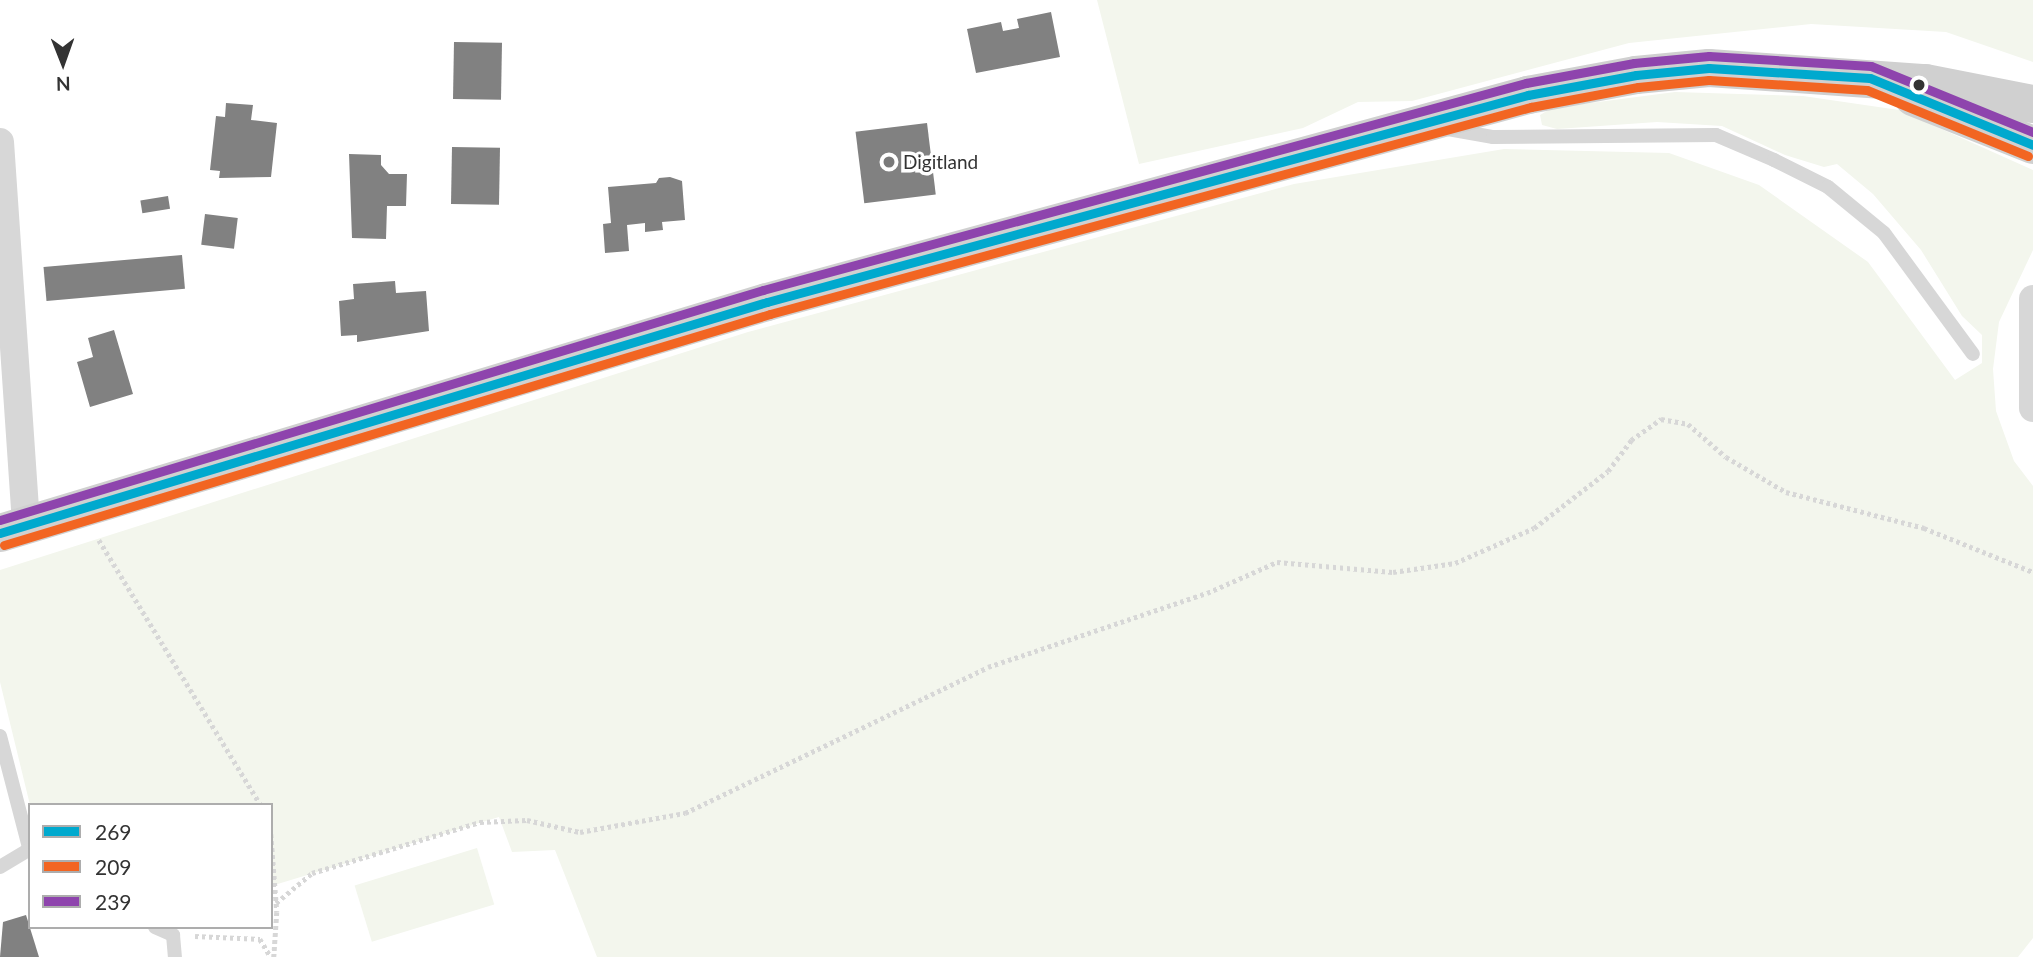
<!DOCTYPE html>
<html>
<head>
<meta charset="utf-8">
<style>
  body { margin:0 }
  #map { position:relative; width:2033px; height:957px; overflow:hidden; background:#fff; font-family:Lato,sans-serif }
  div>[style] { position:absolute }
  [style*='--x'] { left:calc(var(--x)*1px); top:calc(var(--y)*1px); width:calc(var(--w)*1px); rotate:calc(var(--a)*1deg) }
  .green>* { inset:0; background:#f3f6ed; transform-origin:0 0 }
  .building>* { inset:0; background:#818181; transform-origin:0 0 }
  .path>* { height:4.5px; margin-top:-2.25px; transform-origin:0; background:repeating-linear-gradient(90deg,#d7d7d7 0 3.5px,transparent 0 7px) }
  .lane>* { height:14px; margin:-7px; padding:0 7px; transform-origin:7px; border-radius:7px; background:#d7d7d7 }
  .street>* { height:28px; margin:-14px; padding:0 14px; transform-origin:14px; border-radius:14px; background:#d7d7d7 }
  .secondary>* { height:38px; margin:-19px; padding:0 19px; transform-origin:19px; border-radius:19px; background:#d0d0d0 }
  .bus-1>* { height:9px; margin:-4.5px; padding:0 4.5px; transform-origin:4.5px; border-radius:4.5px; background:#00a9ce }
  .bus-2>* { height:9px; margin:-4.5px; padding:0 4.5px; transform-origin:4.5px; border-radius:4.5px; background:#f26522 }
  .bus-3>* { height:9px; margin:-4.5px; padding:0 4.5px; transform-origin:4.5px; border-radius:4.5px; background:#8e44ad }
  .dots>* { width:19px; height:19px; translate:-50% -50%; box-sizing:border-box; border:4px solid #fff; border-radius:50% }
  span { translate:-50% -50%; white-space:nowrap; text-align:center; line-height:1.15; -webkit-text-stroke:7px #fff; paint-order:stroke }
  .poi-label { font-size:19px; color:#333 }
  .left { translate:0 -50%; text-align:left }
  .legend { position:absolute; left:28px; top:803px; width:245px; height:126px; box-sizing:border-box; background:#fff; border:2px solid #adadad; margin:0; padding:9px 12px; list-style:none; font-size:21px; color:#333 }
  .legend li { display:flex; align-items:center; gap:14px; height:35px }
  .legend b { width:35px; border:2px solid #adadad }
  .north { position:absolute; left:28px; top:28px; width:70px; height:70px; -webkit-text-stroke:5px #fff; paint-order:stroke; rotate:179deg; font-size:19px; font-weight:700; line-height:28px; text-align:center; color:#333 }
  .north::after { content:''; display:block; margin:auto; width:24px; height:32px; background:#333; clip-path:polygon(50% 0,100% 100%,50% 72%,0 100%) }
</style>
</head>
<body>
<div id="map">
  <div class="green">
    <i style="clip-path:polygon(1097px 0,2033px 0,2033px 62px,1946px 32px,1811px 24px,1629px 43px,1412px 101px,1358px 102px,1303px 128px,1139px 164px)"></i>
    <i style="clip-path:polygon(1675px 92px,1803px 96px,1899px 110px,2033px 170px,2033px 250px,1999px 322px,1993px 369px,1996px 411px,2014px 461px,2033px 486px,2033px 938px,2018px 957px,597px 957px,555px 850px,512px 852px,499px 817px,271px 886px,271px 805px,30px 805px,0 682px,0 570px,748px 332px,1294px 184px,1504px 149px,1669px 153px,1759px 185px,1868px 262px,1955px 380px,1982px 363px,1982px 335px,1962px 316px,1921px 250px,1873px 194px,1837px 164px,1824px 167px,1785px 155px,1722px 126px,1657px 122px,1557px 129px,1542px 125px,1540px 115px,1552px 108px)"></i>
    <i style="left:477px;top:848px;width:59px;height:128px;rotate:73deg"></i>
  </div>
  <div class="building">
    <i style="clip-path:polygon(1051px 12px,1060px 57px,976px 73px,967px 29px,1001px 22px,1003px 31px,1019px 28px,1017px 19px)"></i>
    <i style="left:454px;top:42px;width:48px;height:57px;rotate:1deg"></i>
    <i style="clip-path:polygon(226px 103px,253px 105px,251px 120px,277px 123px,271px 177px,219px 178px,220px 171px,210px 170px,216px 116px,225px 117px)"></i>
    <i style="left:927px;top:123px;width:72px;height:72px;rotate:83deg"></i>
    <i style="left:452px;top:147px;width:48px;height:57px;rotate:1deg"></i>
    <i style="clip-path:polygon(349px 154px,381px 155px,381px 165px,389px 174px,407px 174px,406px 206px,387px 206px,386px 239px,352px 238px)"></i>
    <i style="clip-path:polygon(670px 177px,682px 181px,685px 220px,662px 222px,663px 230px,645px 232px,645px 223px,627px 225px,629px 251px,605px 253px,603px 224px,611px 223px,608px 187px,656px 183px,659px 178px)"></i>
    <i style="left:168px;top:196px;width:13px;height:28px;rotate:81deg"></i>
    <i style="left:205px;top:214px;width:33px;height:31px;rotate:7deg"></i>
    <i style="left:182px;top:255px;width:34px;height:139px;rotate:85deg"></i>
    <i style="clip-path:polygon(395px 281px,396px 293px,426px 291px,429px 331px,357px 342px,357px 335px,341px 336px,339px 301px,354px 299px,353px 284px)"></i>
    <i style="clip-path:polygon(114px 330px,133px 394px,90px 407px,77px 362px,93px 357px,88px 338px)"></i>
    <i style="clip-path:polygon(26px 915px,39px 957px,0 957px,3px 922px)"></i>
  </div>
  <div class="path">
    <i style="--x:99;--y:540;--w:311;--a:58.6"></i>
    <i style="--x:271;--y:834;--w:78;--a:85.6"></i>
    <i style="--x:277;--y:912;--w:45;--a:93.8"></i>
    <i style="--x:276;--y:903;--w:47;--a:-39.8"></i>
    <i style="--x:312;--y:873;--w:176;--a:-16.9"></i>
    <i style="--x:480;--y:822;--w:47;--a:-2.4"></i>
    <i style="--x:527;--y:820;--w:54;--a:12.8"></i>
    <i style="--x:580;--y:832;--w:107;--a:-10.3"></i>
    <i style="--x:685;--y:813;--w:336;--a:-25.7"></i>
    <i style="--x:988;--y:667;--w:231;--a:-18.7"></i>
    <i style="--x:1207;--y:593;--w:77;--a:-23.9"></i>
    <i style="--x:1277;--y:562;--w:116;--a:4.9"></i>
    <i style="--x:1393;--y:572;--w:63;--a:-8.3"></i>
    <i style="--x:1455;--y:563;--w:86;--a:-23.9"></i>
    <i style="--x:1534;--y:528;--w:93;--a:-37.6"></i>
    <i style="--x:1608;--y:471;--w:39;--a:-53"></i>
    <i style="--x:1631;--y:440;--w:37;--a:-35"></i>
    <i style="--x:1661;--y:419;--w:27;--a:10"></i>
    <i style="--x:1688;--y:424;--w:50;--a:41"></i>
    <i style="--x:1726;--y:457;--w:69;--a:30.3"></i>
    <i style="--x:1786;--y:492;--w:143;--a:14.6"></i>
    <i style="--x:1924;--y:528;--w:118;--a:22"></i>
    <i style="--x:195;--y:936;--w:65;--a:2.6"></i>
    <i style="--x:260;--y:939;--w:21;--a:59"></i>
  </div>
  <div class="lane">
    <i style="--x:1448;--y:129;--w:46;--a:10.1"></i>
    <i style="--x:1493;--y:137;--w:223;--a:-0.5"></i>
    <i style="--x:1716;--y:135;--w:63;--a:23.3"></i>
    <i style="--x:1774;--y:160;--w:60;--a:26.6"></i>
    <i style="--x:1828;--y:187;--w:72;--a:39.4"></i>
    <i style="--x:1884;--y:233;--w:150;--a:53.7"></i>
    <i style="--x:0;--y:736;--w:119;--a:75.4"></i>
    <i style="--x:0;--y:867;--w:33;--a:-31"></i>
    <i style="--x:155;--y:927;--w:20;--a:24"></i>
    <i style="--x:173;--y:935;--w:22;--a:85"></i>
  </div>
  <div class="street">
    <i style="--x:0;--y:142;--w:384;--a:86.1"></i>
    <i style="--x:2033;--y:299;--w:109;--a:90"></i>
  </div>
  <div class="secondary">
    <i style="--x:1913;--y:97;--w:129;--a:21.8"></i>
    <i style="--x:0;--y:533;--w:801;--a:-16.76"></i>
    <i style="--x:767;--y:302;--w:789;--a:-15.22"></i>
    <i style="--x:1528;--y:95;--w:110;--a:-10.5"></i>
    <i style="--x:1636;--y:75;--w:73;--a:-5.5"></i>
    <i style="--x:1709;--y:68;--w:217;--a:4"></i>
    <i style="--x:1925;--y:83;--w:110;--a:11"></i>
  </div>
  <div class="bus-1">
    <i style="--x:0;--y:533;--w:801;--a:-16.76"></i>
    <i style="--x:767;--y:302;--w:789;--a:-15.22"></i>
    <i style="--x:1528;--y:95;--w:110;--a:-10.5"></i>
    <i style="--x:1636;--y:75;--w:73;--a:-5.5"></i>
    <i style="--x:1709;--y:68;--w:161;--a:3.6"></i>
    <i style="--x:1870;--y:78;--w:176;--a:22.3"></i>
  </div>
  <div class="bus-2">
    <i style="--x:4;--y:545;--w:800;--a:-16.78"></i>
    <i style="--x:770;--y:314;--w:789;--a:-15.22"></i>
    <i style="--x:1531;--y:107;--w:109;--a:-10.6"></i>
    <i style="--x:1638;--y:87;--w:71;--a:-5.6"></i>
    <i style="--x:1709;--y:80;--w:158;--a:3.6"></i>
    <i style="--x:1867;--y:90;--w:174;--a:22.3"></i>
  </div>
  <div class="bus-3">
    <i style="--x:0;--y:520;--w:797;--a:-16.77"></i>
    <i style="--x:763;--y:290;--w:791;--a:-15.18"></i>
    <i style="--x:1526;--y:83;--w:110;--a:-10.5"></i>
    <i style="--x:1634;--y:63;--w:75;--a:-5.3"></i>
    <i style="--x:1709;--y:56;--w:162;--a:3.5"></i>
    <i style="--x:1871;--y:66;--w:175;--a:22.2"></i>
  </div>
  <div class="dots">
    <i style="left:1919px;top:85px;background:#333"></i>
    <i style="left:889px;top:162px;background:#7a7a7a"></i>
  </div>
  <div class="poi-label">
    <span class="left" style="left:903px;top:162px">Digitland</span>
  </div>
  <ul class="legend">
  <li><b style="height:9px;background:#00a9ce"></b>269</li>
  <li><b style="height:9px;background:#f26522"></b>209</li>
  <li><b style="height:9px;background:#8e44ad"></b>239</li>
  </ul>
  <div class="north">N</div>
</div>
</body>
</html>
